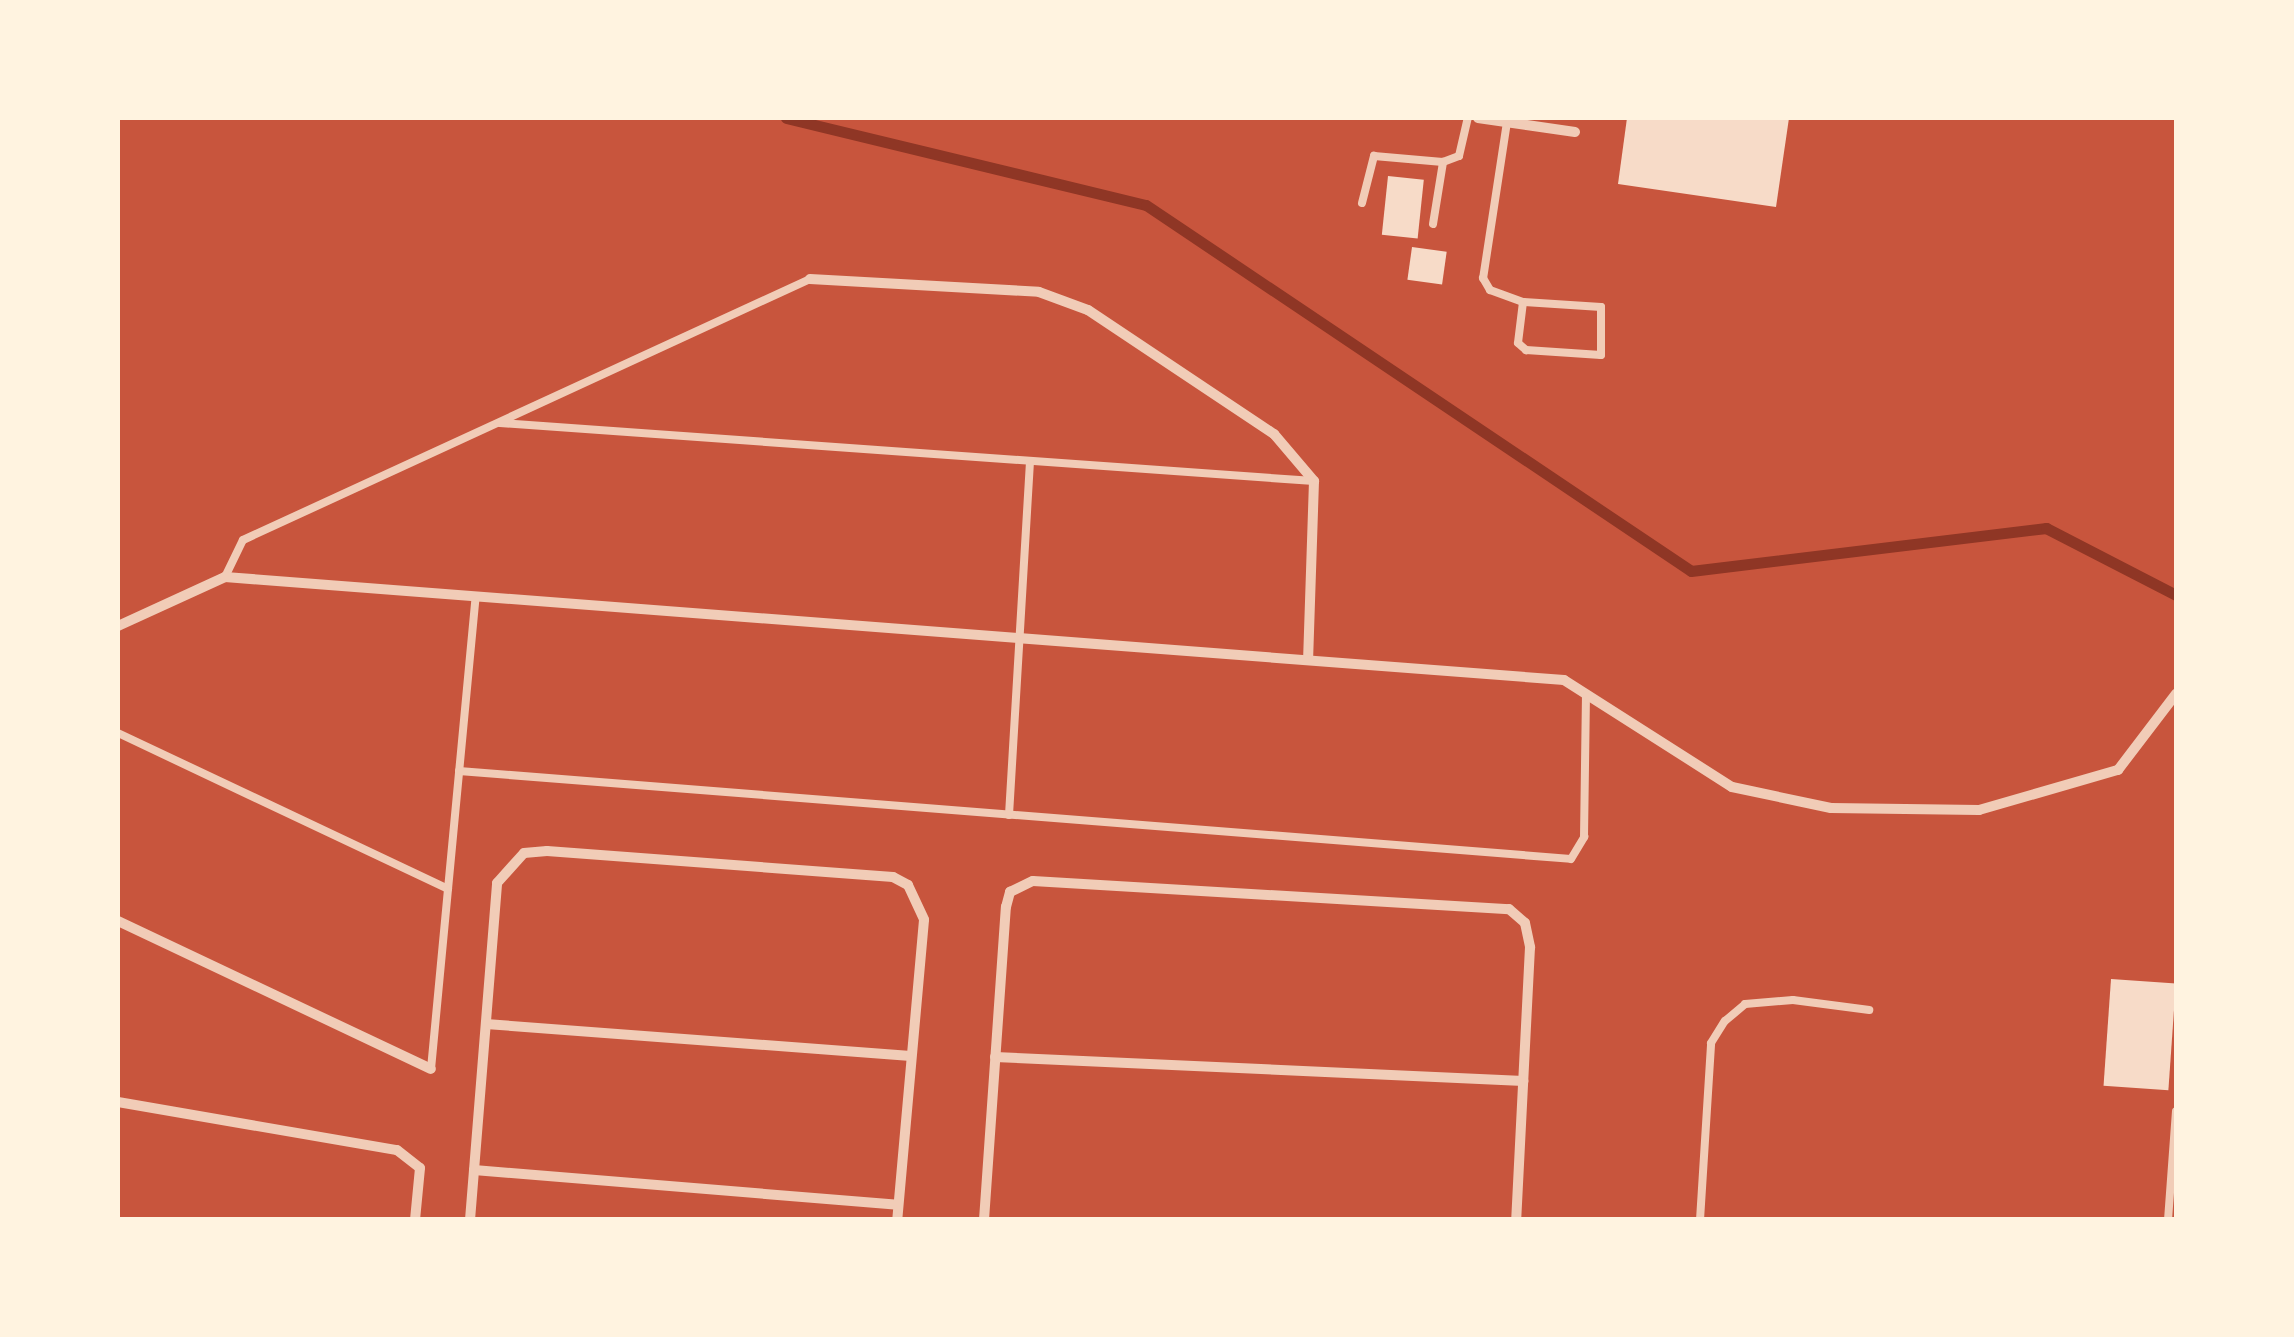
<!DOCTYPE html>
<html>
<head>
<meta charset="utf-8">
<style>
  body { margin:0 }
  #map { position:relative; width:2294px; height:1337px; overflow:hidden; background:#c8553d; font-family:"Noto Serif",serif }
  div>[style] { position:absolute }
  [style*='--x'] { left:calc(var(--x)*1px); top:calc(var(--y)*1px); width:calc(var(--w)*1px); rotate:calc(var(--a)*1deg) }
  .stream>* { height:11px; margin:-5.5px; padding:0 5.5px; transform-origin:5.5px; border-radius:5.5px; background:#8f3625 }
  .building>* { inset:0; background:#f7dbc8; transform-origin:0 0 }
  .service>* { height:8px; margin:-4px; padding:0 4px; transform-origin:4px; border-radius:4px; background:#f1ccb7 }
  .minor>* { height:10px; margin:-5px; padding:0 5px; transform-origin:5px; border-radius:5px; background:#f1ccb7 }
  span { translate:-50% -50%; white-space:nowrap; text-align:center; line-height:1.15; -webkit-text-stroke:8px #fff3e0; paint-order:stroke }
  .frame { position:absolute; inset:0; border:120px solid #fff3e0; pointer-events:none }
</style>
</head>
<body>
<div id="map">
  <div class="stream">
    <i style="--x:786;--y:118;--w:370;--a:13.6"></i>
    <i style="--x:1146;--y:205;--w:656;--a:33.88"></i>
    <i style="--x:1691;--y:571;--w:358;--a:-6.9"></i>
    <i style="--x:2046;--y:528;--w:146;--a:27.3"></i>
  </div>
  <div class="building">
    <i style="clip-path:polygon(1627px 118px,1789px 118px,1776px 207px,1618px 184px)"></i>
    <i style="left:1388px;top:176px;width:36px;height:59px;rotate:6deg"></i>
    <i style="left:1412px;top:247px;width:35px;height:33px;rotate:8deg"></i>
    <i style="left:2111px;top:979px;width:65px;height:107px;rotate:4deg"></i>
  </div>
  <div class="service">
    <i style="--x:1507;--y:122;--w:158;--a:98.7"></i>
    <i style="--x:1483;--y:278;--w:14;--a:60"></i>
    <i style="--x:1490;--y:290;--w:35;--a:20"></i>
    <i style="--x:1523;--y:302;--w:41;--a:97"></i>
    <i style="--x:1518;--y:343;--w:11;--a:41"></i>
    <i style="--x:1526;--y:350;--w:75;--a:3.8"></i>
    <i style="--x:1601;--y:355;--w:48;--a:-90"></i>
    <i style="--x:1601;--y:307;--w:78;--a:-176.3"></i>
    <i style="--x:1362;--y:203;--w:49;--a:-75.7"></i>
    <i style="--x:1374;--y:156;--w:69;--a:5"></i>
    <i style="--x:1443;--y:162;--w:17;--a:-21"></i>
    <i style="--x:1459;--y:156;--w:39;--a:-77"></i>
    <i style="--x:1433;--y:224;--w:63;--a:-80.8"></i>
    <i style="--x:500;--y:423;--w:816;--a:4.08"></i>
    <i style="--x:225;--y:577;--w:41;--a:-64.1"></i>
    <i style="--x:243;--y:540;--w:624;--a:-24.72"></i>
    <i style="--x:118;--y:733;--w:365;--a:25.3"></i>
    <i style="--x:459;--y:771;--w:1115;--a:4.52"></i>
    <i style="--x:1571;--y:859;--w:26;--a:-59"></i>
    <i style="--x:1584;--y:837;--w:140;--a:-89.2"></i>
    <i style="--x:1009;--y:815;--w:353;--a:-86.6"></i>
    <i style="--x:431;--y:1069;--w:475;--a:-84.6"></i>
    <i style="--x:1700;--y:1220;--w:177;--a:-86.4"></i>
    <i style="--x:1711;--y:1043;--w:26;--a:-58"></i>
    <i style="--x:1725;--y:1021;--w:26;--a:-40"></i>
    <i style="--x:1745;--y:1004;--w:48;--a:-4.8"></i>
    <i style="--x:1793;--y:1000;--w:77;--a:7.5"></i>
    <i style="--x:2168;--y:1220;--w:109;--a:-85.8"></i>
  </div>
  <div class="minor">
    <i style="--x:1478;--y:118;--w:98;--a:8.2"></i>
    <i style="--x:810;--y:279;--w:229;--a:3.2"></i>
    <i style="--x:1039;--y:292;--w:52;--a:20.2"></i>
    <i style="--x:1088;--y:310;--w:224;--a:33.7"></i>
    <i style="--x:1274;--y:434;--w:62;--a:49.6"></i>
    <i style="--x:1314;--y:481;--w:178;--a:91.9"></i>
    <i style="--x:118;--y:626;--w:118;--a:-24.6"></i>
    <i style="--x:225;--y:577;--w:1343;--a:4.4"></i>
    <i style="--x:1564;--y:680;--w:199;--a:32.5"></i>
    <i style="--x:1732;--y:787;--w:101;--a:12"></i>
    <i style="--x:1831;--y:808;--w:148;--a:0.8"></i>
    <i style="--x:1979;--y:810;--w:145;--a:-16.1"></i>
    <i style="--x:2118;--y:770;--w:96;--a:-52.7"></i>
    <i style="--x:118;--y:921;--w:346;--a:25.3"></i>
    <i style="--x:486;--y:1024;--w:426;--a:4.3"></i>
    <i style="--x:995;--y:1057;--w:529;--a:2.6"></i>
    <i style="--x:118;--y:1102;--w:283;--a:9.8"></i>
    <i style="--x:397;--y:1150;--w:29;--a:38"></i>
    <i style="--x:420;--y:1168;--w:52;--a:95.5"></i>
    <i style="--x:474;--y:1170;--w:425;--a:4.7"></i>
    <i style="--x:470;--y:1220;--w:338;--a:-85.4"></i>
    <i style="--x:497;--y:883;--w:40;--a:-48"></i>
    <i style="--x:524;--y:853;--w:23;--a:-5"></i>
    <i style="--x:547;--y:851;--w:347;--a:4.3"></i>
    <i style="--x:893;--y:877;--w:17;--a:28"></i>
    <i style="--x:908;--y:885;--w:38;--a:65"></i>
    <i style="--x:924;--y:920;--w:301;--a:95.1"></i>
    <i style="--x:984;--y:1220;--w:314;--a:-86"></i>
    <i style="--x:1006;--y:907;--w:16;--a:-75"></i>
    <i style="--x:1010;--y:892;--w:25;--a:-26"></i>
    <i style="--x:1033;--y:881;--w:477;--a:3.4"></i>
    <i style="--x:1509;--y:909;--w:21;--a:41"></i>
    <i style="--x:1525;--y:923;--w:25;--a:78"></i>
    <i style="--x:1530;--y:947;--w:273;--a:92.9"></i>
  </div>
  <div class="frame"></div>
</div>
</body>
</html>
